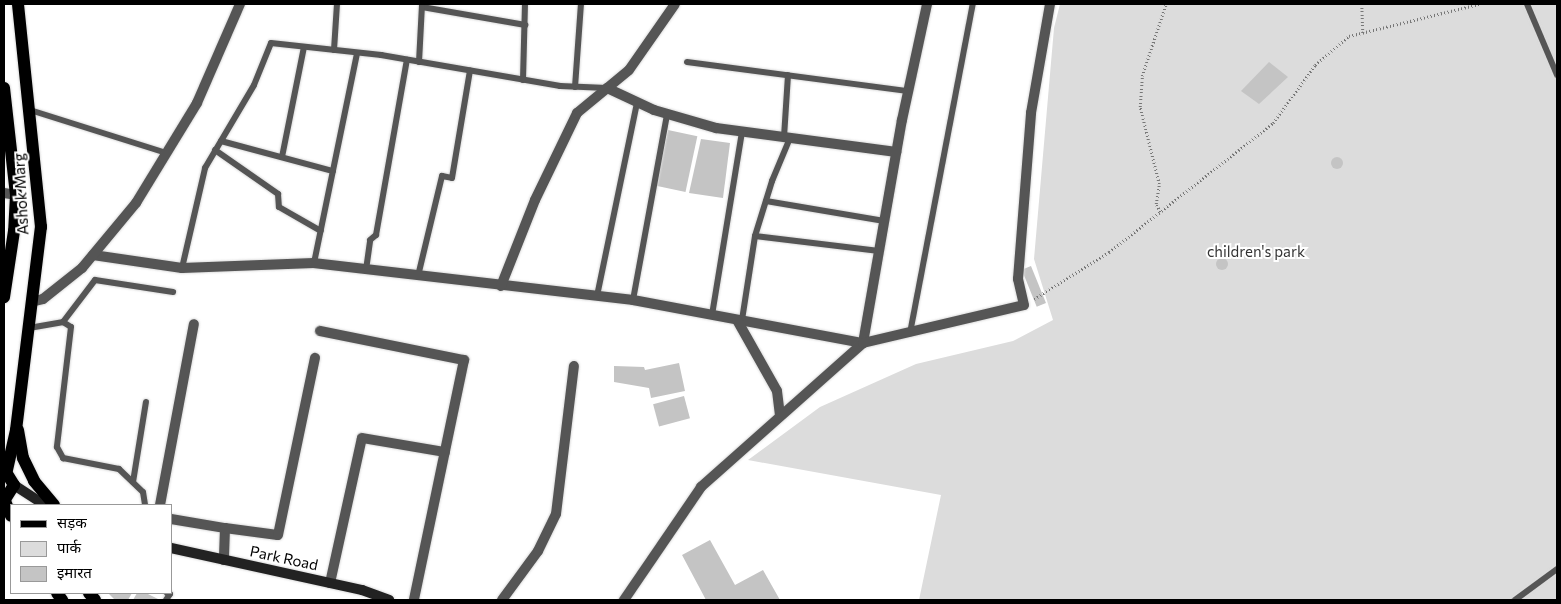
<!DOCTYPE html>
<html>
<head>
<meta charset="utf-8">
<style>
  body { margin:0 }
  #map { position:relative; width:1561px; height:604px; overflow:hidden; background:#fff; font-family:Commissioner,"Noto Sans Devanagari",sans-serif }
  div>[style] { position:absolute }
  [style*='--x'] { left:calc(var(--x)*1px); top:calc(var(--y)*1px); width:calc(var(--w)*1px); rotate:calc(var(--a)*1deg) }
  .green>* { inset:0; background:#dcdcdc }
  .building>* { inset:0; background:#c4c4c4; transform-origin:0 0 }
  .round { border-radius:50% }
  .path>* { height:2.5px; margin-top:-1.25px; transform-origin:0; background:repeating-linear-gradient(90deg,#777 0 1px,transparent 0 3.5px) }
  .roads { filter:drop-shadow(0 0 1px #dbdbdb) drop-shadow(0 0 1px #dbdbdb) }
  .lane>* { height:6px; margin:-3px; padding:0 3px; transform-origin:3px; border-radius:3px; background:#555 }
  .street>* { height:10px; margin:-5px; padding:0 5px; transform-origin:5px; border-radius:5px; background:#555 }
  .secondary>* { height:10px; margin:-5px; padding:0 5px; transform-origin:5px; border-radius:5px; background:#222 }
  .primary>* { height:12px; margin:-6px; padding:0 6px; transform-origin:6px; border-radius:6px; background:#000 }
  span { translate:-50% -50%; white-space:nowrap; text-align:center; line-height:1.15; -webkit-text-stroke:4px #fff; paint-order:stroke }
  .street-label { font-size:15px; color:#000 }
  .park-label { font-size:15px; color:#333 }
  .frame { position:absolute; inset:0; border:5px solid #000; pointer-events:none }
  .legend { position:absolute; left:10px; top:504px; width:162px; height:90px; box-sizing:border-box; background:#fff; border:1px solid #999; margin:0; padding:6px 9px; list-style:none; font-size:15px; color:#000 }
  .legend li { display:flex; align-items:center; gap:10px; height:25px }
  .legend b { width:25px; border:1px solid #999 }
</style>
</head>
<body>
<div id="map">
  <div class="green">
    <i style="clip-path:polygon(1060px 4px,1557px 4px,1557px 600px,919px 600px,941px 495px,748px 460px,820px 407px,916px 364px,1013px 341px,1053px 320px,1034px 259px,1054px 28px)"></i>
  </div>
  <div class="building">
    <i style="clip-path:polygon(1269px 62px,1288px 77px,1259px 104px,1241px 91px)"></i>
    <i style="left:668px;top:130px;width:30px;height:57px;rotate:12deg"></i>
    <i style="clip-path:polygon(701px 139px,730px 143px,723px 198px,689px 193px)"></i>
    <i class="round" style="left:1331px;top:157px;width:12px;height:12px"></i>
    <i class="round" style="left:1216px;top:258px;width:12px;height:12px"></i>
    <i style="left:1031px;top:266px;width:40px;height:10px;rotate:68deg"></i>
    <i style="clip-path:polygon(679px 363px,685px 391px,651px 398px,649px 388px,614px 382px,614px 366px,644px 367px,645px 370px)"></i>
    <i style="left:684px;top:396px;width:23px;height:32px;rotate:75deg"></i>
    <i style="clip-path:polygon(710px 540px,735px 585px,763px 570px,780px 600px,706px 600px,682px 555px)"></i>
    <i style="clip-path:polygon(108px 593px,132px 593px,128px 600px,115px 600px)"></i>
    <i style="clip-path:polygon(137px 593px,146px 593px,160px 600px,133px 600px)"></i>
  </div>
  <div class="path">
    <i style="--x:1362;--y:4;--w:29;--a:88"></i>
    <i style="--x:1160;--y:212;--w:9;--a:-117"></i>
    <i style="--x:1156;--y:204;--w:20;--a:-81"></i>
    <i style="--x:1159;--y:184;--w:79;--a:-103.9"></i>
    <i style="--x:1140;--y:107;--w:31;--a:-86"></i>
    <i style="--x:1142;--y:76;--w:76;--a:-71.6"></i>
    <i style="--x:1034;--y:299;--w:89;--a:-32.1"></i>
    <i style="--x:1109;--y:252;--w:209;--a:-38.2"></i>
    <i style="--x:1273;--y:123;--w:72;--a:-54.1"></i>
    <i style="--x:1315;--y:65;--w:45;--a:-40.5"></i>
    <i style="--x:1349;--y:36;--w:134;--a:-13.8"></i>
  </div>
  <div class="roads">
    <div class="lane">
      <i style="--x:1527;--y:4;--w:77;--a:67.1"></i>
      <i style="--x:422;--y:7;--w:105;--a:9.9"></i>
      <i style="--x:334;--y:50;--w:46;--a:-86.3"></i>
      <i style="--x:419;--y:62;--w:57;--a:-87"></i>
      <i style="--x:687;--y:62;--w:223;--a:7.5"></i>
      <i style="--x:523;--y:80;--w:76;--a:-88.5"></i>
      <i style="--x:575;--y:87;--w:83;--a:-85.9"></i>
      <i style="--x:30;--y:110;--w:143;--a:17.5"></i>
      <i style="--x:784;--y:137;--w:62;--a:-86.3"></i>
      <i style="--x:221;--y:141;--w:116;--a:15"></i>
      <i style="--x:215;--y:150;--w:77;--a:34.9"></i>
      <i style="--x:278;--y:194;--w:13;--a:86"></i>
      <i style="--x:279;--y:207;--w:48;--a:29.7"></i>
      <i style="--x:282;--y:157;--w:112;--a:-78.7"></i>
      <i style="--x:766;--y:201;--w:120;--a:9.6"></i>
      <i style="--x:755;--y:236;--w:125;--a:6.9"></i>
      <i style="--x:314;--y:263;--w:214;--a:-78.4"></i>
      <i style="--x:182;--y:268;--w:103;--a:-77"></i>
      <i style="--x:205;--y:168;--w:96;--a:-59.4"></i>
      <i style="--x:254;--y:85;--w:45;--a:-68"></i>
      <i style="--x:271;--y:43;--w:111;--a:6.2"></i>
      <i style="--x:381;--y:55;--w:182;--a:9.8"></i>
      <i style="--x:560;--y:86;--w:47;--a:2.4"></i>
      <i style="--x:366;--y:270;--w:30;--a:-82"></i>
      <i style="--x:370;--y:240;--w:8;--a:-40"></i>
      <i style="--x:376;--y:235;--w:178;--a:-80"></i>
      <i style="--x:418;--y:276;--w:103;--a:-76.5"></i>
      <i style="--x:442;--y:176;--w:10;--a:11"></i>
      <i style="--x:452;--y:178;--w:109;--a:-80.5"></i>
      <i style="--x:597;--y:296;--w:198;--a:-78.3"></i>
      <i style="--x:633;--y:300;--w:189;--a:-79.6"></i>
      <i style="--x:712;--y:315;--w:185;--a:-80.7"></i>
      <i style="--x:742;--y:320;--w:85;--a:-81.2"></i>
      <i style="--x:755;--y:236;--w:58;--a:-72.8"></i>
      <i style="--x:772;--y:181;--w:47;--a:-67.3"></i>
      <i style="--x:63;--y:322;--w:53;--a:-52.7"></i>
      <i style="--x:95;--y:280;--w:79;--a:8.7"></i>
      <i style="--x:29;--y:328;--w:35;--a:-10"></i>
      <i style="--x:63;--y:322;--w:9;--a:32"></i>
      <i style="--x:71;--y:327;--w:121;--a:96.7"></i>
      <i style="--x:57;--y:447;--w:13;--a:61"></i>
      <i style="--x:63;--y:458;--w:57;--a:11.1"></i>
      <i style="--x:119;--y:469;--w:33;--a:44"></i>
      <i style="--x:143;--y:492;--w:13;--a:81"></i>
      <i style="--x:910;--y:333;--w:335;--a:-79.2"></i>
      <i style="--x:133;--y:482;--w:81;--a:-80.8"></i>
      <i style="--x:166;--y:600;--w:7;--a:-56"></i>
      <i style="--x:170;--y:594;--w:3;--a:-162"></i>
      <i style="--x:1515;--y:600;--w:52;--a:-36.4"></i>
    </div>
    <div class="street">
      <i style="--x:607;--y:88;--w:52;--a:25.1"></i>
      <i style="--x:654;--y:110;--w:65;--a:16.2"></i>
      <i style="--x:716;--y:128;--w:182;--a:7.6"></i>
      <i style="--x:4;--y:193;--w:12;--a:9"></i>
      <i style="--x:93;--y:255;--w:90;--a:8.3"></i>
      <i style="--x:182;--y:268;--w:132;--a:-2.2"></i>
      <i style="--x:314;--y:263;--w:321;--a:6.6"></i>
      <i style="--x:633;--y:300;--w:234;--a:10.6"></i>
      <i style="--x:863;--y:343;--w:226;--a:-80.1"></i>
      <i style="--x:902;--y:120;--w:119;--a:-77.8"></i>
      <i style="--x:501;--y:286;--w:92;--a:-68.4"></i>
      <i style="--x:535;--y:200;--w:97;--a:-64.2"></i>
      <i style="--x:577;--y:113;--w:67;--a:-39.6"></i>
      <i style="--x:629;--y:70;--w:80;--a:-55.1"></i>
      <i style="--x:31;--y:302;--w:12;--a:-14"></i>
      <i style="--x:43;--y:299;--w:50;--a:-38.5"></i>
      <i style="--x:82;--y:268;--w:85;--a:-50.3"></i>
      <i style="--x:136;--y:203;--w:117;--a:-58.6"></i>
      <i style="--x:197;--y:103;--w:108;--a:-66.5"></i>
      <i style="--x:737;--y:320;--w:81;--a:60.6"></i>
      <i style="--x:777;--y:391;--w:24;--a:83"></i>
      <i style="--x:320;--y:331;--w:147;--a:11.4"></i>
      <i style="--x:464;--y:360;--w:245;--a:101.8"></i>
      <i style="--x:160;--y:505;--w:184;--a:-79.4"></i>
      <i style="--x:171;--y:519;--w:55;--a:9.5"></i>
      <i style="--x:225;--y:528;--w:32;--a:92"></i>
      <i style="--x:225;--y:528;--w:53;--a:7.5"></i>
      <i style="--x:278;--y:535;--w:181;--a:-78.2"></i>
      <i style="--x:330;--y:583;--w:148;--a:-77.6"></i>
      <i style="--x:362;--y:438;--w:84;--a:9.6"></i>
      <i style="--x:502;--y:600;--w:61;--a:-53.7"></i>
      <i style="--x:538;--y:551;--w:41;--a:-64.1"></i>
      <i style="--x:556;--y:514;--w:149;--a:-83.1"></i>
      <i style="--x:624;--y:600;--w:137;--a:-55.7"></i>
      <i style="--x:701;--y:487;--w:217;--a:-41.6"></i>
      <i style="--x:863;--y:343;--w:165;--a:-13.3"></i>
      <i style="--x:1024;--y:305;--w:27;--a:-103"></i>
      <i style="--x:1018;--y:279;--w:167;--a:-85.5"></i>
      <i style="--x:1031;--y:113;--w:111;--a:-80.1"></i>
    </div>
    <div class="secondary">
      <i style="--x:14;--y:485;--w:37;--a:33"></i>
      <i style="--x:171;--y:548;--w:196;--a:12.4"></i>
      <i style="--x:362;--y:590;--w:29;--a:20"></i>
    </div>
    <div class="primary">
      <i style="--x:4;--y:88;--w:108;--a:83.6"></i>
      <i style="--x:16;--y:195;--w:36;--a:93"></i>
      <i style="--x:14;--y:231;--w:67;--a:98.6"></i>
      <i style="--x:18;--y:430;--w:28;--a:80"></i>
      <i style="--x:23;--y:458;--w:25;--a:64"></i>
      <i style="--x:34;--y:481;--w:31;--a:50"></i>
      <i style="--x:4;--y:469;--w:19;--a:58"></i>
      <i style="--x:14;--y:485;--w:19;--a:122"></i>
      <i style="--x:7;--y:470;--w:41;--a:-77.3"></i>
      <i style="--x:16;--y:430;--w:205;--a:-83"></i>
      <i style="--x:41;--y:227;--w:224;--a:-95.9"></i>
      <i style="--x:5;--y:501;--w:16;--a:68"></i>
      <i style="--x:57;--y:593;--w:9;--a:54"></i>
      <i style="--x:89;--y:593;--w:9;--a:49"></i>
    </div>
  </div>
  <div class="street-label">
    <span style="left:21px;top:194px;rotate:-93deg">Ashok Marg</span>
    <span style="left:284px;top:558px;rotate:12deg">Park Road</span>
  </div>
  <div class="park-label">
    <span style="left:1256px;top:252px">children's park</span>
  </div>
  <div class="frame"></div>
  <ul class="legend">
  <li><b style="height:6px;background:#000"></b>सड़क</li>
  <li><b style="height:14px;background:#dcdcdc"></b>पार्क</li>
  <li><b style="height:14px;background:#c4c4c4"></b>इमारत</li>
  </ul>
</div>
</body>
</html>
